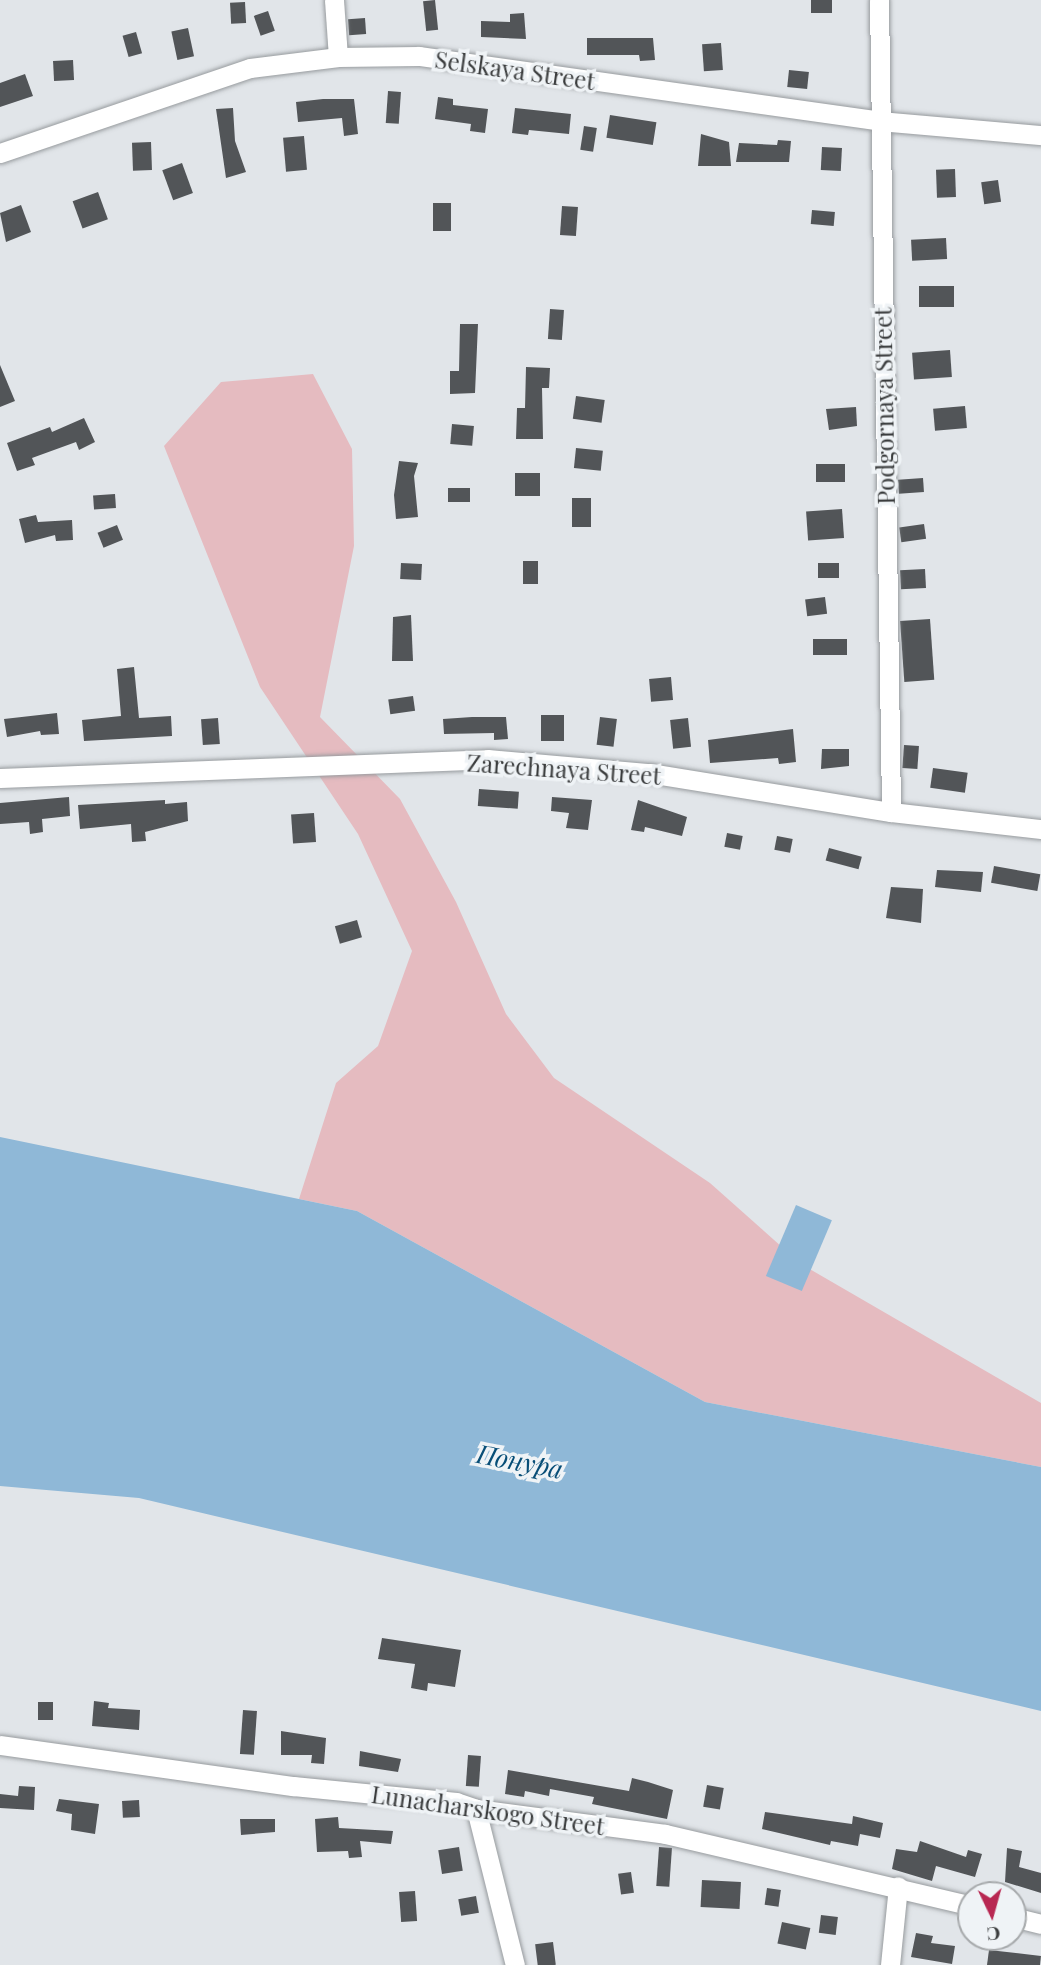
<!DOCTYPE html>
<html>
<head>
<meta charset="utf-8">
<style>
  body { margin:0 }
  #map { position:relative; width:1041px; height:1965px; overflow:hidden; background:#e1e5e9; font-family:"Playfair Display",serif }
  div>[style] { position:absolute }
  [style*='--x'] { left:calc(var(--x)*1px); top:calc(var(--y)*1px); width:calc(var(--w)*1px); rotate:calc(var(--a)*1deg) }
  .green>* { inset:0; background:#e5bbc0 }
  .water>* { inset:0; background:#8fb8d7; transform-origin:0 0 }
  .building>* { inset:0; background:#525558; transform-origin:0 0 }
  .roads { filter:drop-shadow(0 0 2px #979b9e) drop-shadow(0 0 2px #979b9e) }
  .minor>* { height:19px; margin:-9.5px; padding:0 9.5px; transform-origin:9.5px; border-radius:9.5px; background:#fff }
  span { translate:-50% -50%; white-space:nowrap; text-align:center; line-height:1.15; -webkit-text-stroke:7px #eff3f6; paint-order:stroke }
  .street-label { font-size:24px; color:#3a3c3d }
  .water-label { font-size:26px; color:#084e77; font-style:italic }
  .north { position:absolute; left:957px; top:1881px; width:70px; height:70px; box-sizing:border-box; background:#eff3f6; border:2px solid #a7aaac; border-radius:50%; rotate:175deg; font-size:19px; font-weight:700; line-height:28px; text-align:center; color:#3a3c3d }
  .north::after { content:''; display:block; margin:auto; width:24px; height:32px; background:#b82852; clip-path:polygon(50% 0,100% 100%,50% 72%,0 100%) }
</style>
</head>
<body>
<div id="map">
  <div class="green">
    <i style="clip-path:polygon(313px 374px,352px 449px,354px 546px,320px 717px,400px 799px,456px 902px,506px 1014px,554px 1078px,710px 1183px,801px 1264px,1041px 1403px,1041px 1467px,705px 1402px,357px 1211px,299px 1199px,336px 1083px,378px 1046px,412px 951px,358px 834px,260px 687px,164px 446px,221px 382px)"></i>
  </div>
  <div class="water">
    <i style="clip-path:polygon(0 1137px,357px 1211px,705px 1402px,1041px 1467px,1041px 1711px,139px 1498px,0 1486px)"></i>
    <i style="left:796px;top:1205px;width:39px;height:77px;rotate:23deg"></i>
  </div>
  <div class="building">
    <i style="left:435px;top:0;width:30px;height:12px;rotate:84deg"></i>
    <i style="left:811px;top:0;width:21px;height:13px"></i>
    <i style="left:245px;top:2px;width:21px;height:15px;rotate:87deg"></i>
    <i style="left:268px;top:11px;width:21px;height:15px;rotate:71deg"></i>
    <i style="clip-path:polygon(524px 13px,526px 39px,481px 37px,481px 21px,510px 22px,510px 14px)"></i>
    <i style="left:365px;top:18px;width:16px;height:17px;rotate:86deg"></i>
    <i style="left:188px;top:28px;width:29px;height:17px;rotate:78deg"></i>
    <i style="left:136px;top:32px;width:22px;height:14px;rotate:74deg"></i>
    <i style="clip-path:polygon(587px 38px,653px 38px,655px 60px,640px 61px,639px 55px,587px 55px)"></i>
    <i style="left:721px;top:43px;width:27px;height:19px;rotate:86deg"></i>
    <i style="left:73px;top:60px;width:20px;height:20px;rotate:87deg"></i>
    <i style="left:789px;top:70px;width:20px;height:17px;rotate:6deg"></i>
    <i style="clip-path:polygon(25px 74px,33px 96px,0 107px,0 83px)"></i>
    <i style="left:388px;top:91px;width:13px;height:32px;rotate:4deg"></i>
    <i style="clip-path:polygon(438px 97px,453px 99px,453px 105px,488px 109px,485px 133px,470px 131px,471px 124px,435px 119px)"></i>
    <i style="clip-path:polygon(323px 99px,354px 99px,358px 134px,344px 136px,342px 118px,298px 122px,296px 102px)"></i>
    <i style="clip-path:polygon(233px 108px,235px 141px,246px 172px,226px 178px,216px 109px)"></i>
    <i style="clip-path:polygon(515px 108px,571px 114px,569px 134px,529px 130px,528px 135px,512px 133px)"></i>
    <i style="left:610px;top:115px;width:47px;height:23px;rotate:9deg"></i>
    <i style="left:584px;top:126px;width:13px;height:24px;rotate:9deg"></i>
    <i style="clip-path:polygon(701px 134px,729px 142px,731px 166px,698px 166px)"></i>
    <i style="left:304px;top:136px;width:34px;height:21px;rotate:85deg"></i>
    <i style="clip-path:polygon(778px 140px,791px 141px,789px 162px,736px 162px,739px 143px,777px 145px)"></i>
    <i style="left:151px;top:142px;width:28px;height:19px;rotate:88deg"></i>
    <i style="left:822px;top:147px;width:20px;height:23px;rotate:3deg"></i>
    <i style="left:182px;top:163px;width:32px;height:21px;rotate:70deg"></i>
    <i style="left:955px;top:169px;width:28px;height:19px;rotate:88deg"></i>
    <i style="left:998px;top:180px;width:22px;height:17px;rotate:82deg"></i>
    <i style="left:98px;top:192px;width:29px;height:27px;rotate:70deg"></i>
    <i style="left:433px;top:203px;width:18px;height:28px"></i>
    <i style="clip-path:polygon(21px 205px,31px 232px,6px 242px,0 213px)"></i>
    <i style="left:562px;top:206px;width:16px;height:29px;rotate:4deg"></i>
    <i style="left:812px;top:210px;width:23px;height:14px;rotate:5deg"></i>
    <i style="left:946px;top:238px;width:21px;height:35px;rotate:87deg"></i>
    <i style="left:954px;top:286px;width:21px;height:35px;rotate:90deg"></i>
    <i style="left:550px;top:309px;width:14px;height:30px;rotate:4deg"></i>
    <i style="clip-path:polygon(460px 324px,478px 324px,475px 393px,450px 394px,450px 371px,459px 371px)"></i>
    <i style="left:950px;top:350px;width:27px;height:38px;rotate:86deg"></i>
    <i style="clip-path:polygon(0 365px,15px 401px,0 407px)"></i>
    <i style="clip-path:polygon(526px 367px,550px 368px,549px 388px,542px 388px,543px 439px,516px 439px,517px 408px,525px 408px)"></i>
    <i style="left:576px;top:396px;width:29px;height:23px;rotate:8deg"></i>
    <i style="left:965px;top:406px;width:22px;height:32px;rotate:85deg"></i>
    <i style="clip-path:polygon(856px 407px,857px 426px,829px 430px,826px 409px)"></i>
    <i style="clip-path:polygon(84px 418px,95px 442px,79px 450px,76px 442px,32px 458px,35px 465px,17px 471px,7px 443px,50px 427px,52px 432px)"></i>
    <i style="left:452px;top:424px;width:22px;height:20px;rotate:5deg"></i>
    <i style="left:576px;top:448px;width:27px;height:20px;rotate:6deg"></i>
    <i style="clip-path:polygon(399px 461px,418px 463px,414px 476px,418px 517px,396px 519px,394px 495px)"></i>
    <i style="left:845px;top:464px;width:18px;height:29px;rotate:90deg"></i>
    <i style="left:515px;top:473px;width:25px;height:23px"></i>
    <i style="left:923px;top:478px;width:14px;height:25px;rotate:86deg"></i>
    <i style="left:448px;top:488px;width:22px;height:14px"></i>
    <i style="left:115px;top:494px;width:14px;height:22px;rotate:86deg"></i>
    <i style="left:591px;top:498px;width:29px;height:19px;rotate:90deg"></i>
    <i style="left:842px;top:509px;width:29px;height:36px;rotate:86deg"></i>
    <i style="clip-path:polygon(36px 515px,38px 522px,72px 520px,73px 540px,56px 541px,55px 535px,25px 543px,19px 519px)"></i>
    <i style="left:924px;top:524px;width:15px;height:25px;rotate:82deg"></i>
    <i style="left:117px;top:525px;width:16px;height:21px;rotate:68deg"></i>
    <i style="left:523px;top:561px;width:15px;height:23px"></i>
    <i style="left:401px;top:563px;width:21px;height:16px;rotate:3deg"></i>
    <i style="left:818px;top:563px;width:21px;height:15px"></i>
    <i style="left:925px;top:569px;width:19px;height:25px;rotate:87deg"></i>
    <i style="left:825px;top:597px;width:17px;height:20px;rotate:83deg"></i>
    <i style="clip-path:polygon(411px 615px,413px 661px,392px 661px,393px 617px)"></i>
    <i style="left:930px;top:619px;width:61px;height:30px;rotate:86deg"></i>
    <i style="left:847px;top:639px;width:16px;height:34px;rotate:90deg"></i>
    <i style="clip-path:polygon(134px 667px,139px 718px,171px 716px,172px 736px,84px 741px,82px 720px,121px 716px,117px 669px)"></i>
    <i style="left:671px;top:677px;width:23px;height:22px;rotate:85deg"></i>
    <i style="left:413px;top:696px;width:15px;height:25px;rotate:82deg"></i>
    <i style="clip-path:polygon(57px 713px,59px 734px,41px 735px,40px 731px,7px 737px,4px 719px)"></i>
    <i style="left:541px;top:715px;width:23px;height:26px"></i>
    <i style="clip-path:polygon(472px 717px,506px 717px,508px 739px,494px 740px,494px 733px,444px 734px,443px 719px)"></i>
    <i style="left:600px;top:717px;width:17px;height:28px;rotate:7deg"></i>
    <i style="left:218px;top:718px;width:26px;height:17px;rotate:86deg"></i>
    <i style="left:688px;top:718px;width:29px;height:18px;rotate:84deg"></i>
    <i style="clip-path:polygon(793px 729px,796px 762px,779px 764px,778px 758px,710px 763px,708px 740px)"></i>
    <i style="left:904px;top:745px;width:15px;height:23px;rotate:4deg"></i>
    <i style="clip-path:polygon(822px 749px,849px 749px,849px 766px,821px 769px)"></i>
    <i style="left:933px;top:768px;width:35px;height:20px;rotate:8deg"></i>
    <i style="left:479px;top:789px;width:40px;height:17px;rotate:4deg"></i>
    <i style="clip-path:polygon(69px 797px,70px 816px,42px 819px,43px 832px,30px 834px,29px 822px,0 824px,0 803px)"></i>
    <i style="clip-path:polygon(552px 797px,592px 800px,588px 830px,566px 828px,569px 813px,551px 811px)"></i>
    <i style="clip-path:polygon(165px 800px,165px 804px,187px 802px,188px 821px,145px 832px,146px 841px,132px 842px,131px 824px,80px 829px,78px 805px)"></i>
    <i style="clip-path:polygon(638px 800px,687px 817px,682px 836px,645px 827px,644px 832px,631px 830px)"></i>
    <i style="left:314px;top:813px;width:29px;height:23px;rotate:86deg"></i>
    <i style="left:727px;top:833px;width:16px;height:14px;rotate:11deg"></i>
    <i style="left:777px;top:836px;width:16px;height:14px;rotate:11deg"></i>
    <i style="left:829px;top:848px;width:34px;height:13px;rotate:15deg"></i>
    <i style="left:994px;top:866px;width:47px;height:17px;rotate:10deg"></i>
    <i style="clip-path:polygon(937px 870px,983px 872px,981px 892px,935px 887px)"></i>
    <i style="clip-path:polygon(891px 887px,923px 889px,921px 923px,886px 918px)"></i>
    <i style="left:357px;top:920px;width:18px;height:23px;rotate:74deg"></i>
    <i style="clip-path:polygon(382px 1638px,461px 1650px,455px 1687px,428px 1683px,427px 1691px,411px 1688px,415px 1664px,378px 1659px)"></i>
    <i style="clip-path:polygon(94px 1701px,109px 1703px,108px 1708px,140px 1710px,139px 1730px,92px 1726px)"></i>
    <i style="left:38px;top:1702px;width:15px;height:18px"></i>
    <i style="left:243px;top:1710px;width:14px;height:44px;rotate:4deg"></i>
    <i style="clip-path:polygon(281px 1731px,326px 1738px,324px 1764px,311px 1763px,312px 1755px,281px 1755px)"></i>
    <i style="clip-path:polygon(360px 1751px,401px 1759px,398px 1772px,359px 1766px)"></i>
    <i style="left:468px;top:1755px;width:13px;height:31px;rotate:4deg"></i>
    <i style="clip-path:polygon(508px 1770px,629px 1791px,632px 1778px,648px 1782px,673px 1790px,667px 1819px,592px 1804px,594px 1797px,550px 1789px,549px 1796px,525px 1791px,524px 1797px,505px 1794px)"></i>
    <i style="left:707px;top:1785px;width:17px;height:22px;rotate:10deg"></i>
    <i style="clip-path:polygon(19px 1786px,35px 1787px,34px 1810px,0 1808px,0 1794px,18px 1796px)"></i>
    <i style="clip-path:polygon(59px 1799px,99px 1804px,95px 1834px,71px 1830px,72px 1814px,56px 1811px)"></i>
    <i style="left:139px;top:1800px;width:17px;height:17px;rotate:87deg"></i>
    <i style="clip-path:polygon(765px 1812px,852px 1824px,853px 1816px,883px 1823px,880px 1838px,860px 1834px,858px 1846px,831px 1841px,830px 1845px,762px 1829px)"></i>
    <i style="clip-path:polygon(338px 1817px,339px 1828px,393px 1831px,391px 1844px,360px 1841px,362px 1857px,349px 1858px,348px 1851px,317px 1852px,315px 1819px)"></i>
    <i style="clip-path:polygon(240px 1819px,275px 1819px,275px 1832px,241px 1835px)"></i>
    <i style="clip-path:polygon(920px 1841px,966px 1857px,968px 1850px,982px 1854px,975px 1877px,936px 1866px,932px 1881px,892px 1869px,896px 1849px,917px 1852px)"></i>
    <i style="left:459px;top:1847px;width:24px;height:21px;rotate:81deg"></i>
    <i style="left:659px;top:1847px;width:13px;height:39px;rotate:4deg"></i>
    <i style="clip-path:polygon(1007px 1848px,1022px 1851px,1019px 1867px,1041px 1873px,1041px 1893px,1005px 1882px)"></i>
    <i style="left:631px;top:1872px;width:21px;height:13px;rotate:82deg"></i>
    <i style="left:702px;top:1880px;width:39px;height:27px;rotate:3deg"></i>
    <i style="left:767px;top:1888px;width:14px;height:17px;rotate:8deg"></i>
    <i style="left:415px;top:1891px;width:30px;height:16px;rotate:86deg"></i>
    <i style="left:476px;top:1896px;width:17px;height:18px;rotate:80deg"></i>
    <i style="left:821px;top:1915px;width:17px;height:18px;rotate:7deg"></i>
    <i style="left:782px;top:1922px;width:29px;height:22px;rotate:12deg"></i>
    <i style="clip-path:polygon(916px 1933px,933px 1936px,931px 1943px,955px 1946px,952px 1964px,911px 1957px)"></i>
    <i style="left:553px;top:1942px;width:23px;height:18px;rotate:83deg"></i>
    <i style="clip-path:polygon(989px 1950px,1041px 1956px,1040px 1965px,987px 1965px)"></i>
  </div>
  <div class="roads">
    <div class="minor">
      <i style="--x:334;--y:0;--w:57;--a:86"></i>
      <i style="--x:879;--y:0;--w:812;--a:89.15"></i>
      <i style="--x:0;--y:153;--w:264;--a:-18.8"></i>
      <i style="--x:250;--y:68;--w:89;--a:-7.1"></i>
      <i style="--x:338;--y:57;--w:81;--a:-0.7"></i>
      <i style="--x:419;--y:56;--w:466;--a:8"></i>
      <i style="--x:880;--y:121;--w:162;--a:5"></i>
      <i style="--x:0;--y:778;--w:488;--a:-2.2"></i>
      <i style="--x:488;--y:759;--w:162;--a:5"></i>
      <i style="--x:649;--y:773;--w:245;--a:9.2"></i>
      <i style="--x:891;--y:812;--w:151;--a:6.5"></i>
      <i style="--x:0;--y:1745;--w:296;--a:8"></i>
      <i style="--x:293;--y:1786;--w:164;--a:5.6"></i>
      <i style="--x:456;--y:1802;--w:21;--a:19"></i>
      <i style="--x:476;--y:1809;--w:191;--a:7.5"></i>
      <i style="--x:665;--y:1834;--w:314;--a:13.2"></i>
      <i style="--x:476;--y:1809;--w:161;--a:76"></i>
      <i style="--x:1013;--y:1917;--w:29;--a:14"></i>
      <i style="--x:890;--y:1965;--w:79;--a:-84.2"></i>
    </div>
  </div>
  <div class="street-label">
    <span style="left:515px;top:70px;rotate:8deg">Selskaya Street</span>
    <span style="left:884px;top:406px;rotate:-91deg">Podgornaya Street</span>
    <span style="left:564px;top:769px;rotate:4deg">Zarechnaya Street</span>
    <span style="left:488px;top:1810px;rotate:8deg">Lunacharskogo Street</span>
  </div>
  <div class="water-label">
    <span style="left:520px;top:1461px;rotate:11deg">Понура</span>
  </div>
  <div class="north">С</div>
</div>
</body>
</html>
